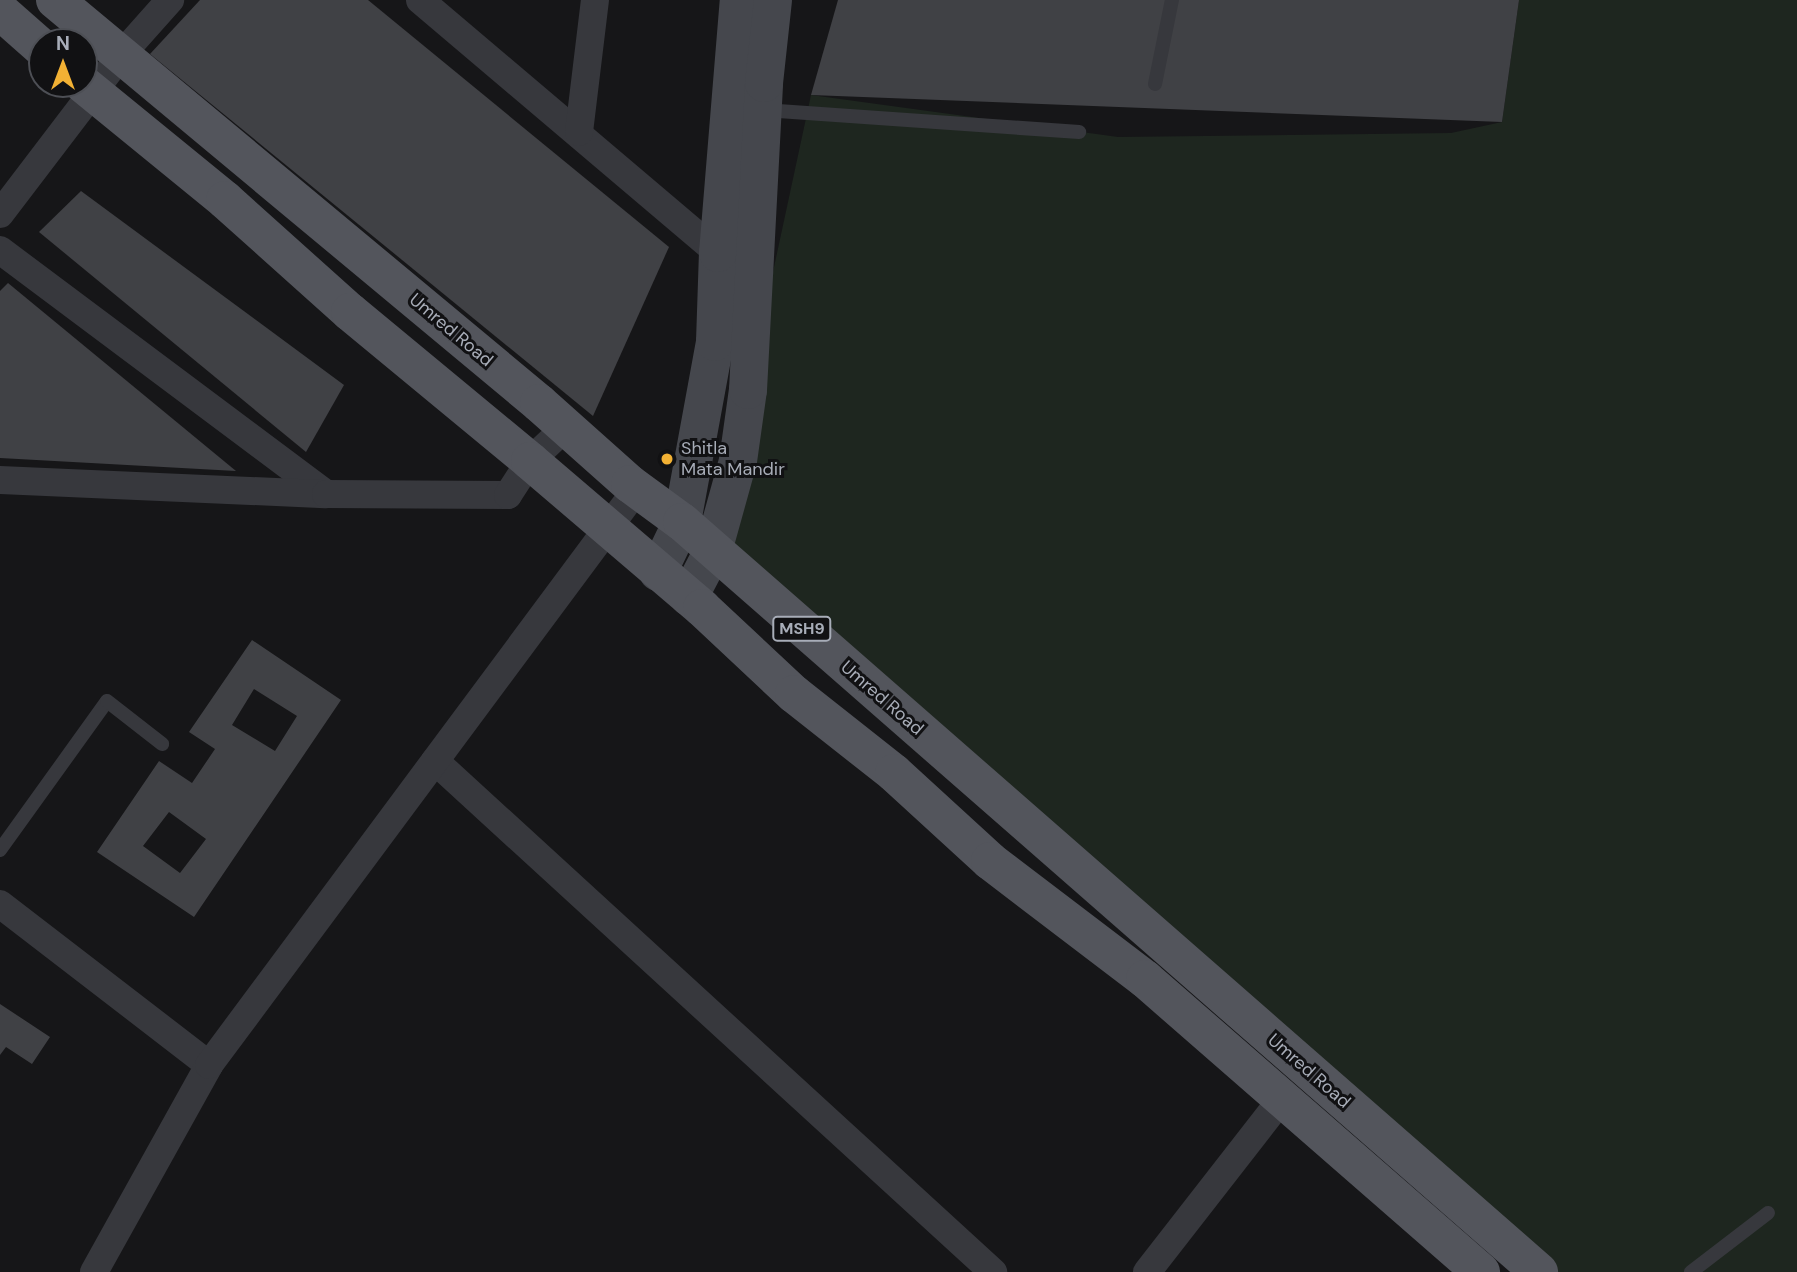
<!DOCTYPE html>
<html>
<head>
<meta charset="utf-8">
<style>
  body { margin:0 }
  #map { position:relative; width:1797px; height:1272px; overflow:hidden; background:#161618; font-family:"DM Sans",sans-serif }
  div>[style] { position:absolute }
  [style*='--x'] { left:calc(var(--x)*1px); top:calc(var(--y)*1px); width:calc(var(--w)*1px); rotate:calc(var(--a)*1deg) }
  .green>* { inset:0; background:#1e261f }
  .building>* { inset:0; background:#404145 }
  .lane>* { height:14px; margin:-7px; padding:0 7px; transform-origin:7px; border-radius:7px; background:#37383d }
  .street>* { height:28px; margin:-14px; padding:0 14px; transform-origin:14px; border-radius:14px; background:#37383d }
  .secondary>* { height:38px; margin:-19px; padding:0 19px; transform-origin:19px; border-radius:19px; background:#45474d }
  .primary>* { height:38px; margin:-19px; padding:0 19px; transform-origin:19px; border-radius:19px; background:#53555c }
  .dots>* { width:19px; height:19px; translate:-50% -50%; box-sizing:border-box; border:4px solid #111113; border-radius:50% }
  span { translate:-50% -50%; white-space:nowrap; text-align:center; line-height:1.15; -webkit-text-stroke:6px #111113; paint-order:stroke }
  .shield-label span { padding:2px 5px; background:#111113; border:2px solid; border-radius:5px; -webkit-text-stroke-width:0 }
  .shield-label { font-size:16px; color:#a8adb8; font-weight:700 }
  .street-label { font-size:18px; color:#a8adb8 }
  .poi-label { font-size:18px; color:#a8adb8 }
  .left { translate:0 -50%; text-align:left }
  .north { position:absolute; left:28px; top:28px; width:70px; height:70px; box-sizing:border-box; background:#111113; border:2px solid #4d4f55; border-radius:50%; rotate:0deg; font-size:19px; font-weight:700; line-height:28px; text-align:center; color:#a8adb8 }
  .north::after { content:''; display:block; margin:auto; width:24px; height:32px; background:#f2b134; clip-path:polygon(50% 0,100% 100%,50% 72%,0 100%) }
</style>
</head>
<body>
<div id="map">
  <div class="green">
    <i style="clip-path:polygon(1519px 0,1797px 0,1797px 1272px,1539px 1272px,713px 551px,811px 95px,1118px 137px,1451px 133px,1502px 122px)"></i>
  </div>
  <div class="building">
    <i style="clip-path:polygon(200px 0,368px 0,669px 247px,593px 416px,150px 54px)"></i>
    <i style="clip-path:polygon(838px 0,1519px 0,1502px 122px,811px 95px)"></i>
    <i style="clip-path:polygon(81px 191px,344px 385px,306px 452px,39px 232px)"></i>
    <i style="clip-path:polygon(8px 283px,236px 471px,0 458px,0 291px)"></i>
    <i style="clip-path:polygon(evenodd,252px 640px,341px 700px,194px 917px,97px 852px,159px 761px,192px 783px,215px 749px,189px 732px,252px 640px,254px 689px,297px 716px,275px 751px,232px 725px,254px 689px,252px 640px,169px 812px,206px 839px,180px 873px,143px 846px,169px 812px)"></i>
    <i style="clip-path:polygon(0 1004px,50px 1037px,32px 1064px,6px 1047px,0 1055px)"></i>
  </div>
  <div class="lane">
    <i style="--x:1155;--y:84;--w:86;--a:-78.6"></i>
    <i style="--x:764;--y:110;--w:316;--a:4"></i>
    <i style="--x:0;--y:850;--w:183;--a:-54.3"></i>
    <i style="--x:107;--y:701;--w:70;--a:38"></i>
    <i style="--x:1691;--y:1272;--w:97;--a:-37.5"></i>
  </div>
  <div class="street">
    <i style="--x:420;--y:0;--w:391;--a:40.3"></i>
    <i style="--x:579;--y:132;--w:133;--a:-83.1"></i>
    <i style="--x:0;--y:214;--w:200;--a:-52.7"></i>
    <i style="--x:121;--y:55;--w:74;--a:-48.3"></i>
    <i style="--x:0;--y:250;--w:407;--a:36.8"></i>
    <i style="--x:0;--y:480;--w:326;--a:2.5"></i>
    <i style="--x:326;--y:494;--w:182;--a:0.3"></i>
    <i style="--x:508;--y:495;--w:40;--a:-57.1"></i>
    <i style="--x:530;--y:461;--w:50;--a:-43.4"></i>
    <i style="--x:435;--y:761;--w:757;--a:42.48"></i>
    <i style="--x:0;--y:904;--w:264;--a:37.6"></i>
    <i style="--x:94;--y:1272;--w:237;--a:-60.9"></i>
    <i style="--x:209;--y:1065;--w:718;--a:-53.39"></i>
    <i style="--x:1147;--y:1272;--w:218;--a:-52.1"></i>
  </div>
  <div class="secondary">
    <i style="--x:658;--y:572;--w:55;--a:-64.4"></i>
    <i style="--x:682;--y:522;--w:183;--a:-79.6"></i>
    <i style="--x:715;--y:342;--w:89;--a:-88.1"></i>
    <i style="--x:718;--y:253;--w:254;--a:-85.3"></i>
    <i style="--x:689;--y:597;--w:52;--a:-62.4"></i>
    <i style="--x:713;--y:551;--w:93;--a:-74.5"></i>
    <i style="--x:738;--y:461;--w:72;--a:-82"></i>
    <i style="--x:748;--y:390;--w:307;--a:-87"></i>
    <i style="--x:764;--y:83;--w:83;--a:-83.8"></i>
  </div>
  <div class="primary">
    <i style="--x:55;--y:0;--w:630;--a:39.78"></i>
    <i style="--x:539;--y:403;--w:122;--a:41.7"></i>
    <i style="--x:630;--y:484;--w:64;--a:36.2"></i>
    <i style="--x:682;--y:522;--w:1139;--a:41.19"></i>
    <i style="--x:0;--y:11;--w:56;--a:41.4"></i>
    <i style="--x:83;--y:84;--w:183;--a:39.2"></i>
    <i style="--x:225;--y:200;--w:168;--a:41.9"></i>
    <i style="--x:350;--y:312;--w:234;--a:39.6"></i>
    <i style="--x:530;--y:461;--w:226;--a:40.5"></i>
    <i style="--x:702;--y:608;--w:126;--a:43.1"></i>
    <i style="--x:794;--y:694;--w:127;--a:38.3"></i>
    <i style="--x:894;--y:773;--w:130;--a:42.5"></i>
    <i style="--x:990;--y:861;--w:195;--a:37.3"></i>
    <i style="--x:1145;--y:979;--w:446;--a:41.1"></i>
  </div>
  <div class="dots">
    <i style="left:667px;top:459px;background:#f2b134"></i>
  </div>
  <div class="shield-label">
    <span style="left:802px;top:629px">MSH9</span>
  </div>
  <div class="street-label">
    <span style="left:451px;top:330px;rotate:40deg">Umred Road</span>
    <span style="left:882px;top:698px;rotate:41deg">Umred Road</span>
    <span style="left:1309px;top:1071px;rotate:41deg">Umred Road</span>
  </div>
  <div class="poi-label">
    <span class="left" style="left:681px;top:459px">Shitla<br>Mata Mandir</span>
  </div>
  <div class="north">N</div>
</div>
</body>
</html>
